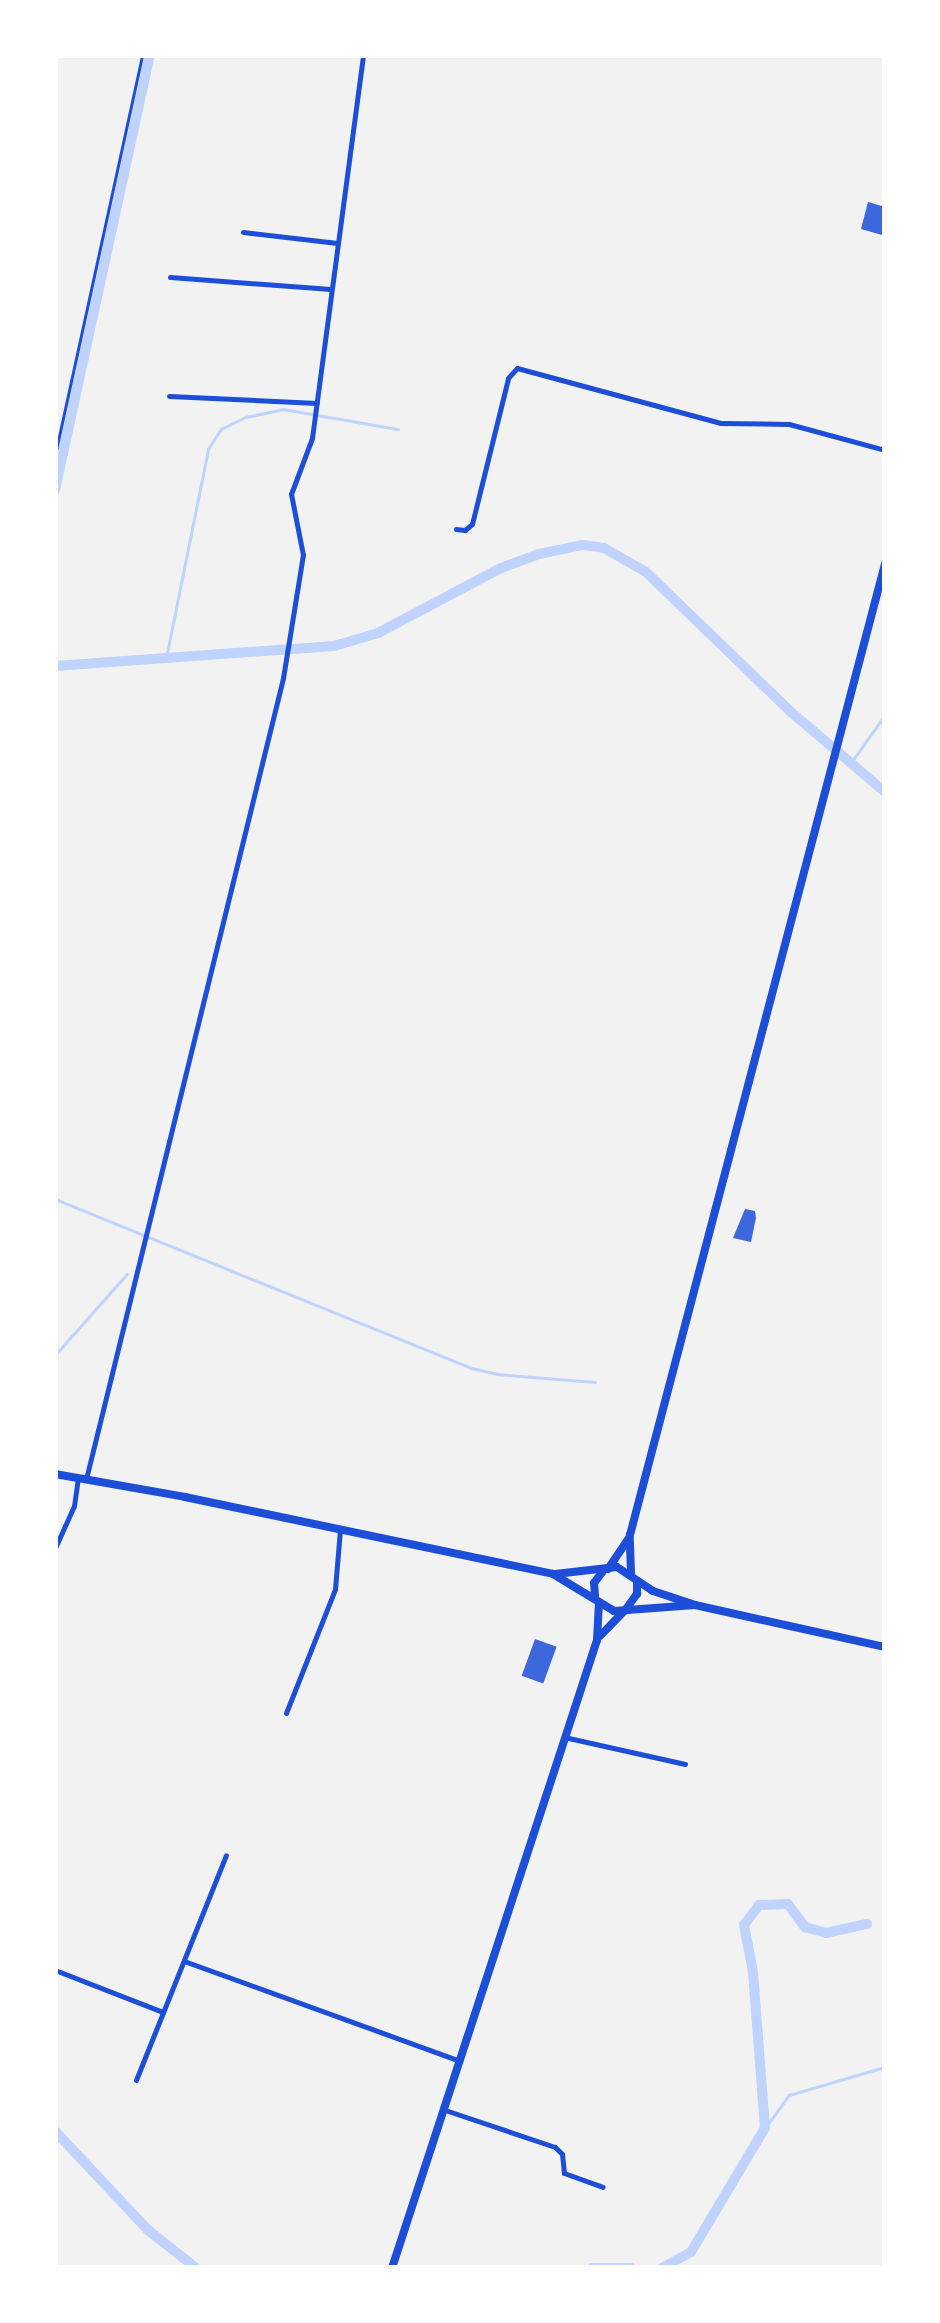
<!DOCTYPE html>
<html>
<head>
<meta charset="utf-8">
<style>
  body { margin:0 }
  #map { position:relative; width:940px; height:2323px; overflow:hidden; background:#f2f2f2; font-family:"Work Sans",sans-serif }
  div>[style] { position:absolute }
  [style*='--x'] { left:calc(var(--x)*1px); top:calc(var(--y)*1px); width:calc(var(--w)*1px); rotate:calc(var(--a)*1deg) }
  .stream>* { height:2.5px; margin:-1.25px; padding:0 1.25px; transform-origin:1.25px; border-radius:1.25px; background:#bfd3fe }
  .canal>* { height:10px; margin:-5px; padding:0 5px; transform-origin:5px; border-radius:5px; background:#bfd3fe }
  .building>* { inset:0; background:#3d67dc; transform-origin:0 0 }
  .path>* { height:2.5px; margin:-1.25px; padding:0 1.25px; transform-origin:1.25px; border-radius:1.25px; background:#1d4ed8 }
  .minor>* { height:5px; margin:-2.5px; padding:0 2.5px; transform-origin:2.5px; border-radius:2.5px; background:#1d4ed8 }
  .tertiary>* { height:8px; margin:-4px; padding:0 4px; transform-origin:4px; border-radius:4px; background:#1d4ed8 }
  .secondary>* { height:8px; margin:-4px; padding:0 4px; transform-origin:4px; border-radius:4px; background:#1d4ed8 }
  span { translate:-50% -50%; white-space:nowrap; text-align:center; line-height:1.15; -webkit-text-stroke:10px #fff; paint-order:stroke }
  .frame { position:absolute; inset:0; border:58px solid #fff; pointer-events:none }
</style>
</head>
<body>
<div id="map">
  <div class="stream">
    <i style="--x:166;--y:658;--w:213;--a:-78.6"></i>
    <i style="--x:208;--y:449;--w:24;--a:-57"></i>
    <i style="--x:221;--y:429;--w:28;--a:-26"></i>
    <i style="--x:246;--y:417;--w:38;--a:-12"></i>
    <i style="--x:283;--y:409;--w:117;--a:9.9"></i>
    <i style="--x:850;--y:764;--w:60;--a:-54.5"></i>
    <i style="--x:55;--y:1199;--w:450;--a:22.1"></i>
    <i style="--x:472;--y:1368;--w:26;--a:13"></i>
    <i style="--x:497;--y:1374;--w:98;--a:4.7"></i>
    <i style="--x:55;--y:1355;--w:108;--a:-48.4"></i>
    <i style="--x:765;--y:2128;--w:41;--a:-54"></i>
    <i style="--x:789;--y:2095;--w:100;--a:-16.3"></i>
  </div>
  <div class="canal">
    <i style="--x:55;--y:490;--w:445;--a:-77.7"></i>
    <i style="--x:55;--y:666;--w:280;--a:-4.1"></i>
    <i style="--x:334;--y:646;--w:46;--a:-16.5"></i>
    <i style="--x:378;--y:633;--w:139;--a:-27.9"></i>
    <i style="--x:501;--y:568;--w:40;--a:-20.2"></i>
    <i style="--x:539;--y:554;--w:45;--a:-11.6"></i>
    <i style="--x:583;--y:545;--w:21;--a:8"></i>
    <i style="--x:604;--y:548;--w:48;--a:29.7"></i>
    <i style="--x:646;--y:572;--w:202;--a:44"></i>
    <i style="--x:791;--y:712;--w:123;--a:40.4"></i>
    <i style="--x:55;--y:2131;--w:136;--a:46.8"></i>
    <i style="--x:148;--y:2230;--w:61;--a:38.4"></i>
    <i style="--x:592;--y:2268;--w:39;--a:0"></i>
    <i style="--x:662;--y:2268;--w:33;--a:-29"></i>
    <i style="--x:691;--y:2252;--w:144;--a:-59.2"></i>
    <i style="--x:765;--y:2128;--w:156;--a:-94.4"></i>
    <i style="--x:753;--y:1972;--w:48;--a:-100.8"></i>
    <i style="--x:744;--y:1925;--w:25;--a:-53"></i>
    <i style="--x:759;--y:1905;--w:29;--a:-2"></i>
    <i style="--x:788;--y:1904;--w:29;--a:54"></i>
    <i style="--x:805;--y:1927;--w:22;--a:16"></i>
    <i style="--x:826;--y:1933;--w:42;--a:-12.4"></i>
  </div>
  <div class="building">
    <i style="clip-path:polygon(868px 202px,885px 207px,882px 235px,861px 229px)"></i>
    <i style="clip-path:polygon(745px 1209px,755px 1211px,756px 1218px,751px 1242px,733px 1238px)"></i>
    <i style="left:535px;top:1639px;width:23px;height:39px;rotate:20deg"></i>
  </div>
  <div class="path">
    <i style="--x:55;--y:455;--w:409;--a:-77.7"></i>
  </div>
  <div class="minor">
    <i style="--x:243;--y:232;--w:95;--a:6.7"></i>
    <i style="--x:170;--y:277;--w:161;--a:4.3"></i>
    <i style="--x:169;--y:396;--w:148;--a:2.7"></i>
    <i style="--x:456;--y:529;--w:9;--a:6"></i>
    <i style="--x:465;--y:530;--w:9;--a:-41"></i>
    <i style="--x:472;--y:524;--w:150;--a:-76.1"></i>
    <i style="--x:508;--y:378;--w:13;--a:-48"></i>
    <i style="--x:517;--y:368;--w:211;--a:15.1"></i>
    <i style="--x:721;--y:423;--w:68;--a:0.8"></i>
    <i style="--x:789;--y:424;--w:99;--a:15.2"></i>
    <i style="--x:86;--y:1479;--w:825;--a:-76.18"></i>
    <i style="--x:283;--y:678;--w:125;--a:-80.8"></i>
    <i style="--x:303;--y:555;--w:62;--a:-101.1"></i>
    <i style="--x:291;--y:494;--w:60;--a:-69.4"></i>
    <i style="--x:312;--y:438;--w:385;--a:-82.4"></i>
    <i style="--x:55;--y:1548;--w:46;--a:-65.7"></i>
    <i style="--x:74;--y:1506;--w:28;--a:-82"></i>
    <i style="--x:286;--y:1713;--w:133;--a:-68.4"></i>
    <i style="--x:335;--y:1589;--w:60;--a:-85.2"></i>
    <i style="--x:564;--y:1737;--w:124;--a:12.6"></i>
    <i style="--x:184;--y:1961;--w:291;--a:19.9"></i>
    <i style="--x:55;--y:1970;--w:116;--a:21.3"></i>
    <i style="--x:136;--y:2080;--w:242;--a:-68.2"></i>
    <i style="--x:445;--y:2110;--w:116;--a:18.6"></i>
    <i style="--x:555;--y:2147;--w:10;--a:45"></i>
    <i style="--x:562;--y:2154;--w:19;--a:84"></i>
    <i style="--x:564;--y:2173;--w:41;--a:19.7"></i>
  </div>
  <div class="tertiary">
    <i style="--x:608;--y:1569;--w:36;--a:-56"></i>
    <i style="--x:631;--y:1573;--w:38;--a:-92"></i>
    <i style="--x:630;--y:1535;--w:1004;--a:-75.29"></i>
    <i style="--x:600;--y:1636;--w:36;--a:-46"></i>
    <i style="--x:392;--y:2268;--w:661;--a:-71.92"></i>
    <i style="--x:597;--y:1640;--w:37;--a:-87"></i>
  </div>
  <div class="secondary">
    <i style="--x:55;--y:1474;--w:132;--a:10"></i>
    <i style="--x:185;--y:1497;--w:376;--a:11.8"></i>
    <i style="--x:553;--y:1574;--w:71;--a:31.2"></i>
    <i style="--x:614;--y:1611;--w:81;--a:-4.2"></i>
    <i style="--x:555;--y:1574;--w:62;--a:-6.4"></i>
    <i style="--x:617;--y:1567;--w:43;--a:33.7"></i>
    <i style="--x:653;--y:1591;--w:44;--a:18.4"></i>
    <i style="--x:695;--y:1605;--w:195;--a:12.5"></i>
    <i style="--x:595;--y:1596;--w:13;--a:-94"></i>
    <i style="--x:594;--y:1583;--w:15;--a:-53"></i>
    <i style="--x:626;--y:1609;--w:19;--a:-54"></i>
    <i style="--x:637;--y:1594;--w:13;--a:-90"></i>
  </div>
  <div class="frame"></div>
</div>
</body>
</html>
